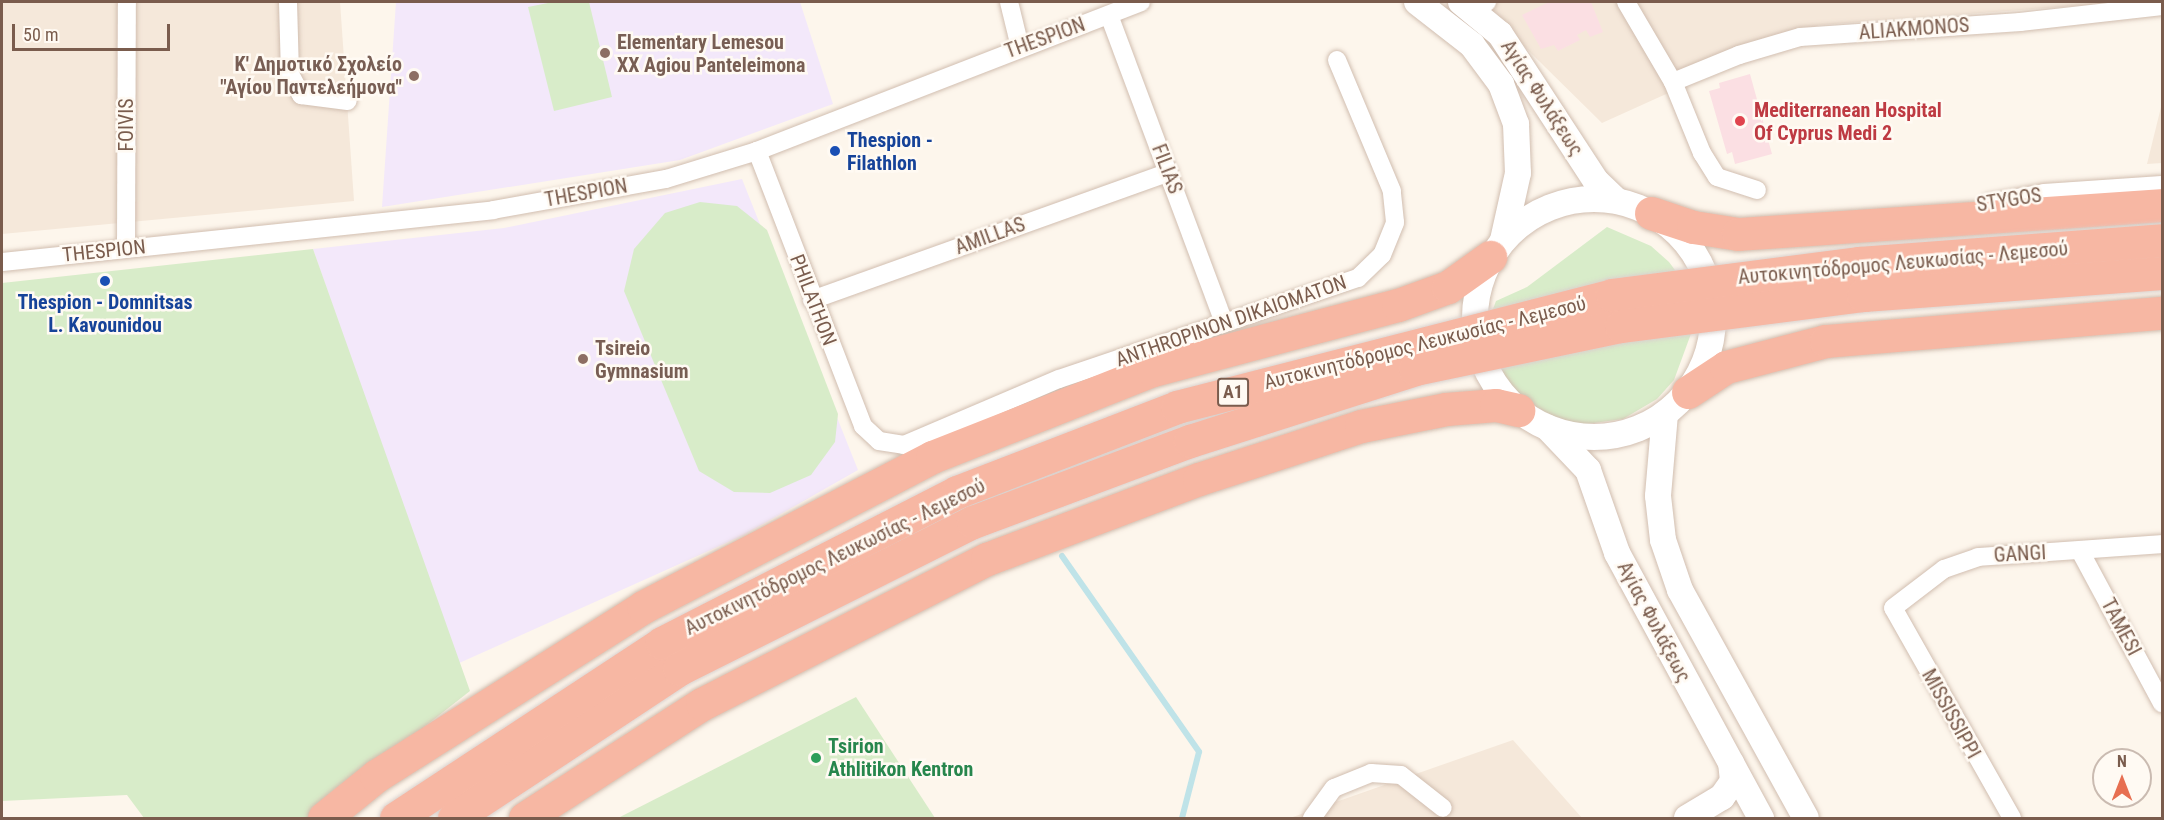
<!DOCTYPE html>
<html>
<head>
<meta charset="utf-8">
<style>
  body { margin:0 }
  #map { position:relative; width:2164px; height:820px; overflow:hidden; background:#fdf6ec; font-family:"Roboto Condensed",sans-serif }
  div>[style] { position:absolute }
  [style*='--x'] { left:calc(var(--x)*1px); top:calc(var(--y)*1px); width:calc(var(--w)*1px); rotate:calc(var(--a)*1deg) }
  .residential>* { inset:0; background:#f5e8da }
  .education>* { inset:0; background:#f3e8fa }
  .medical>* { inset:0; background:#fbdfe3 }
  .green>* { inset:0; background:#d8ecc9 }
  .stream>* { height:6px; margin:-3px; padding:0 3px; transform-origin:3px; border-radius:3px; background:#bfe3e8 }
  .roads { filter:drop-shadow(0 0 2px #d1beb0) drop-shadow(0 0 2px #d1beb0) }
  .street>* { height:18px; margin:-9px; padding:0 9px; transform-origin:9px; border-radius:9px; background:#fff }
  .secondary>* { height:26px; margin:-13px; padding:0 13px; transform-origin:13px; border-radius:13px; background:#fff }
  .secondary>.ring { margin:-13px; padding:0; box-sizing:content-box; background:none; border:26px solid #fff; border-radius:50% }
  .highway>* { height:33px; margin:-16.5px; padding:0 16.5px; transform-origin:16.5px; border-radius:16.5px; background:#f7b7a3 }
  .bridges { filter:drop-shadow(0 0 2px #dad1cd) drop-shadow(0 0 2px #dad1cd) }
  .highway-bridge>* { height:33px; margin:-16.5px; padding:0 16.5px; transform-origin:16.5px; border-radius:16.5px; background:#f7b7a3 }
  .dots>* { width:16px; height:16px; translate:-50% -50%; box-sizing:border-box; border:3px solid #fffaf3; border-radius:50% }
  span { translate:-50% -50%; white-space:nowrap; text-align:center; line-height:1.15; -webkit-text-stroke:5px #fffaf3; paint-order:stroke }
  .shield-label span { padding:2px 4px; background:#fffaf3; border:2px solid; border-radius:4px; -webkit-text-stroke-width:0 }
  .shield-label { font-size:18px; color:#7a5c4d; font-weight:700 }
  .street-label { font-size:20px; color:#7a5c4d }
  .education-label { font-size:20px; color:#785e54; font-weight:700 }
  .left { translate:0 -50%; text-align:left }
  .right { translate:-100% -50%; text-align:right }
  .health-label { font-size:20px; color:#be3a42; font-weight:700 }
  .transit-label { font-size:20px; color:#164399; font-weight:700 }
  .leisure-label { font-size:20px; color:#27864d; font-weight:700 }
  .frame { position:absolute; inset:0; border:3px solid #7a5c4d; pointer-events:none }
  .north { position:absolute; left:2092px; top:748px; width:60px; height:60px; box-sizing:border-box; background:#fffaf3; border:2px solid #cabbb1; border-radius:50%; rotate:0deg; font-size:16px; font-weight:700; line-height:24px; text-align:center; color:#7a5c4d }
  .north::after { content:''; display:block; margin:auto; width:21px; height:27px; background:#e76f51; clip-path:polygon(50% 0,100% 100%,50% 72%,0 100%) }
  .scale { position:absolute; left:12px; top:24px; width:158px; height:27px; box-sizing:border-box; border:3px solid #7a5c4d; border-top:0; padding-left:8px; font-size:18px; line-height:21px; white-space:nowrap; color:#7a5c4d; -webkit-text-stroke:4px #fffaf3; paint-order:stroke }
</style>
</head>
<body>
<div id="map">
  <div class="residential">
    <i style="clip-path:polygon(2px 2px,340px 2px,354px 201px,2px 234px)"></i>
    <i style="clip-path:polygon(1479px 2px,2127px 2px,1819px 25px,1602px 123px)"></i>
    <i style="clip-path:polygon(2162px 103px,2162px 163px,2147px 164px)"></i>
    <i style="clip-path:polygon(1513px 740px,1582px 818px,1290px 818px)"></i>
  </div>
  <div class="education">
    <i style="clip-path:polygon(396px 2px,800px 2px,833px 104px,680px 160px,382px 207px)"></i>
    <i style="clip-path:polygon(742px 179px,858px 470px,744px 535px,457px 664px,313px 249px,504px 228px)"></i>
  </div>
  <div class="medical">
    <i style="clip-path:polygon(1549px 2px,1591px 2px,1603px 32px,1590px 37px,1586px 30px,1577px 35px,1580px 40px,1558px 51px,1554px 45px,1541px 49px,1522px 15px)"></i>
    <i style="clip-path:polygon(1750px 74px,1772px 154px,1735px 164px,1732px 152px,1727px 154px,1709px 91px,1720px 88px,1719px 83px)"></i>
  </div>
  <div class="green">
    <i style="clip-path:polygon(553px 2px,589px 2px,612px 97px,554px 111px,528px 7px)"></i>
    <i style="clip-path:polygon(700px 202px,737px 206px,767px 230px,838px 414px,835px 442px,811px 475px,770px 493px,734px 492px,699px 471px,624px 291px,634px 249px,665px 213px)"></i>
    <i style="clip-path:polygon(1607px 227px,1651px 246px,1669px 262px,1684px 282px,1692px 331px,1674px 380px,1657px 399px,1623px 419px,1579px 425px,1547px 416px,1528px 404px,1507px 382px,1495px 366px,1490px 317px,1496px 301px,1527px 287px)"></i>
    <i style="clip-path:polygon(313px 249px,470px 691px,308px 818px,144px 818px,127px 795px,2px 801px,2px 283px)"></i>
    <i style="clip-path:polygon(856px 697px,935px 818px,618px 818px)"></i>
  </div>
  <div class="stream">
    <i style="--x:1062;--y:556;--w:239;--a:55"></i>
    <i style="--x:1199;--y:752;--w:68;--a:104.4"></i>
  </div>
  <div class="roads">
    <div class="street">
      <i style="--x:288;--y:2;--w:72;--a:88.4"></i>
      <i style="--x:290;--y:74;--w:24;--a:62"></i>
      <i style="--x:301;--y:95;--w:47;--a:7.3"></i>
      <i style="--x:1009;--y:2;--w:46;--a:76.3"></i>
      <i style="--x:1626;--y:2;--w:93;--a:59.6"></i>
      <i style="--x:1673;--y:82;--w:77;--a:67.8"></i>
      <i style="--x:1702;--y:153;--w:28;--a:58"></i>
      <i style="--x:1717;--y:177;--w:42;--a:18"></i>
      <i style="--x:1474;--y:11;--w:16;--a:-35"></i>
      <i style="--x:1109;--y:15;--w:328;--a:69.5"></i>
      <i style="--x:1673;--y:82;--w:71;--a:-22.2"></i>
      <i style="--x:1739;--y:55;--w:64;--a:-16.4"></i>
      <i style="--x:1800;--y:37;--w:221;--a:-3.9"></i>
      <i style="--x:2020;--y:22;--w:143;--a:-6.4"></i>
      <i style="--x:757;--y:151;--w:295;--a:68.9"></i>
      <i style="--x:863;--y:426;--w:22;--a:43"></i>
      <i style="--x:879;--y:441;--w:25;--a:9"></i>
      <i style="--x:904;--y:445;--w:168;--a:-23.1"></i>
      <i style="--x:1059;--y:379;--w:316;--a:-18.7"></i>
      <i style="--x:1358;--y:278;--w:33;--a:-44"></i>
      <i style="--x:1382;--y:255;--w:35;--a:-68"></i>
      <i style="--x:1395;--y:222;--w:31;--a:-96"></i>
      <i style="--x:1392;--y:191;--w:142;--a:-112.8"></i>
      <i style="--x:1989;--y:203;--w:56;--a:-10.3"></i>
      <i style="--x:2044;--y:193;--w:118;--a:-3.9"></i>
      <i style="--x:126;--y:249;--w:247;--a:-89.8"></i>
      <i style="--x:2;--y:262;--w:494;--a:-6"></i>
      <i style="--x:493;--y:210;--w:176;--a:-10.2"></i>
      <i style="--x:666;--y:179;--w:95;--a:-17.1"></i>
      <i style="--x:757;--y:151;--w:412;--a:-21.2"></i>
      <i style="--x:812;--y:300;--w:379;--a:-19.7"></i>
      <i style="--x:2080;--y:551;--w:173;--a:61.7"></i>
      <i style="--x:1312;--y:818;--w:37;--a:-54"></i>
      <i style="--x:1334;--y:788;--w:40;--a:-22"></i>
      <i style="--x:1371;--y:773;--w:30;--a:4"></i>
      <i style="--x:1401;--y:775;--w:53;--a:38.2"></i>
      <i style="--x:2012;--y:818;--w:241;--a:-119.5"></i>
      <i style="--x:1893;--y:608;--w:64;--a:-37.4"></i>
      <i style="--x:1944;--y:569;--w:36;--a:-19"></i>
      <i style="--x:1978;--y:557;--w:184;--a:-4"></i>
    </div>
    <div class="secondary">
      <i style="--x:1417;--y:2;--w:70;--a:38"></i>
      <i style="--x:1472;--y:45;--w:49;--a:53.4"></i>
      <i style="--x:1501;--y:84;--w:43;--a:69.4"></i>
      <i style="--x:1516;--y:124;--w:49;--a:87.7"></i>
      <i style="--x:1518;--y:173;--w:69;--a:102.6"></i>
      <i style="--x:1461;--y:2;--w:50;--a:39.4"></i>
      <i style="--x:1500;--y:34;--w:176;--a:56.9"></i>
      <i style="--x:1596;--y:181;--w:28;--a:44"></i>
      <i class="ring" style="left:1475px;top:199px;width:212px;height:212px"></i>
      <i style="--x:1665;--y:414;--w:82;--a:94.9"></i>
      <i style="--x:1658;--y:496;--w:44;--a:83.5"></i>
      <i style="--x:1663;--y:540;--w:53;--a:71.2"></i>
      <i style="--x:1680;--y:590;--w:260;--a:61.1"></i>
      <i style="--x:1548;--y:428;--w:58;--a:46.4"></i>
      <i style="--x:1588;--y:470;--w:88;--a:70.7"></i>
      <i style="--x:1617;--y:553;--w:302;--a:61.5"></i>
      <i style="--x:1687;--y:818;--w:41;--a:-31"></i>
      <i style="--x:1722;--y:797;--w:19;--a:-55"></i>
      <i style="--x:1733;--y:781;--w:18;--a:-96"></i>
    </div>
    <div class="highway">
      <i style="--x:1651;--y:213;--w:44;--a:18.4"></i>
      <i style="--x:1693;--y:227;--w:46;--a:8.8"></i>
      <i style="--x:1738;--y:234;--w:425;--a:-3.9"></i>
      <i style="--x:1688;--y:392;--w:45;--a:-33.3"></i>
      <i style="--x:1726;--y:367;--w:103;--a:-14.6"></i>
      <i style="--x:1826;--y:341;--w:337;--a:-4.8"></i>
      <i style="--x:324;--y:818;--w:67;--a:-38.9"></i>
      <i style="--x:376;--y:776;--w:316;--a:-32.3"></i>
      <i style="--x:643;--y:607;--w:326;--a:-27.4"></i>
      <i style="--x:932;--y:457;--w:238;--a:-21.5"></i>
      <i style="--x:1153;--y:370;--w:253;--a:-14.9"></i>
      <i style="--x:1398;--y:305;--w:53;--a:-19.8"></i>
      <i style="--x:1448;--y:287;--w:52;--a:-35.5"></i>
      <i style="--x:525;--y:818;--w:211;--a:-32.8"></i>
      <i style="--x:702;--y:704;--w:320;--a:-27"></i>
      <i style="--x:987;--y:559;--w:227;--a:-20.7"></i>
      <i style="--x:1199;--y:479;--w:170;--a:-18.1"></i>
      <i style="--x:1361;--y:426;--w:87;--a:-11.3"></i>
      <i style="--x:1446;--y:409;--w:50;--a:-4.6"></i>
      <i style="--x:1496;--y:405;--w:23;--a:13"></i>
    </div>
  </div>
  <div class="bridges">
    <div class="highway-bridge">
      <i style="--x:396;--y:818;--w:318;--a:-33.3"></i>
      <i style="--x:662;--y:643;--w:331;--a:-27.1"></i>
      <i style="--x:957;--y:492;--w:236;--a:-21.1"></i>
      <i style="--x:1177;--y:407;--w:449;--a:-14.4"></i>
      <i style="--x:1612;--y:295;--w:249;--a:-7.4"></i>
      <i style="--x:1859;--y:263;--w:304;--a:-4.3"></i>
      <i style="--x:454;--y:818;--w:270;--a:-33.5"></i>
      <i style="--x:679;--y:669;--w:329;--a:-26.6"></i>
      <i style="--x:973;--y:522;--w:232;--a:-20.5"></i>
      <i style="--x:1190;--y:441;--w:236;--a:-17.7"></i>
      <i style="--x:1415;--y:369;--w:210;--a:-11.8"></i>
      <i style="--x:1621;--y:326;--w:244;--a:-7.3"></i>
      <i style="--x:1863;--y:295;--w:300;--a:-4.2"></i>
    </div>
  </div>
  <div class="dots">
    <i style="left:605px;top:53px;background:#8d6e63"></i>
    <i style="left:414px;top:76px;background:#8d6e63"></i>
    <i style="left:1740px;top:121px;background:#e0444e"></i>
    <i style="left:835px;top:151px;background:#1a4fb4"></i>
    <i style="left:105px;top:281px;background:#1a4fb4"></i>
    <i style="left:583px;top:359px;background:#8d6e63"></i>
    <i style="left:816px;top:758px;background:#2e9e5b"></i>
  </div>
  <div class="shield-label">
    <span style="left:1233px;top:392px">A1</span>
  </div>
  <div class="street-label">
    <span style="left:1914px;top:29px;rotate:-4deg">ALIAKMONOS</span>
    <span style="left:1045px;top:38px;rotate:-20deg">THESPION</span>
    <span style="left:1542px;top:98px;rotate:57deg">Αγίας Φυλάξεως</span>
    <span style="left:126px;top:125px;rotate:-90deg">FOIVIS</span>
    <span style="left:1167px;top:169px;rotate:69deg">FILIAS</span>
    <span style="left:586px;top:193px;rotate:-10deg">THESPION</span>
    <span style="left:2009px;top:200px;rotate:-9deg">STYGOS</span>
    <span style="left:990px;top:236px;rotate:-20deg">AMILLAS</span>
    <span style="left:104px;top:251px;rotate:-6deg">THESPION</span>
    <span style="left:1903px;top:263px;rotate:-5deg">Αυτοκινητόδρομος Λευκωσίας - Λεμεσού</span>
    <span style="left:813px;top:300px;rotate:69deg">PHILATHON</span>
    <span style="left:1231px;top:321px;rotate:-19deg">ANTHROPINON DIKAIOMATON</span>
    <span style="left:1425px;top:343px;rotate:-14deg">Αυτοκινητόδρομος Λευκωσίας - Λεμεσού</span>
    <span style="left:2020px;top:554px;rotate:-3deg">GANGI</span>
    <span style="left:835px;top:557px;rotate:-26deg">Αυτοκινητόδρομος Λευκωσίας - Λεμεσού</span>
    <span style="left:1654px;top:622px;rotate:62deg">Αγίας Φυλάξεως</span>
    <span style="left:2121px;top:627px;rotate:62deg">TAMESI</span>
    <span style="left:1951px;top:714px;rotate:61deg">MISSISSIPPI</span>
  </div>
  <div class="education-label">
    <span class="left" style="left:617px;top:54px">Elementary Lemesou<br>XX Agiou Panteleimona</span>
    <span class="right" style="left:402px;top:76px">Κ' Δημοτικό Σχολείο<br>"Αγίου Παντελεήμονα"</span>
    <span class="left" style="left:595px;top:360px">Tsireio<br>Gymnasium</span>
  </div>
  <div class="health-label">
    <span class="left" style="left:1754px;top:122px">Mediterranean Hospital<br>Of Cyprus Medi 2</span>
  </div>
  <div class="transit-label">
    <span class="left" style="left:847px;top:152px">Thespion -<br>Filathlon</span>
    <span style="left:105px;top:314px">Thespion - Domnitsas<br>L. Kavounidou</span>
  </div>
  <div class="leisure-label">
    <span class="left" style="left:828px;top:758px">Tsirion<br>Athlitikon Kentron</span>
  </div>
  <div class="frame"></div>
  <div class="north">N</div>
  <div class="scale">50 m</div>
</div>
</body>
</html>
